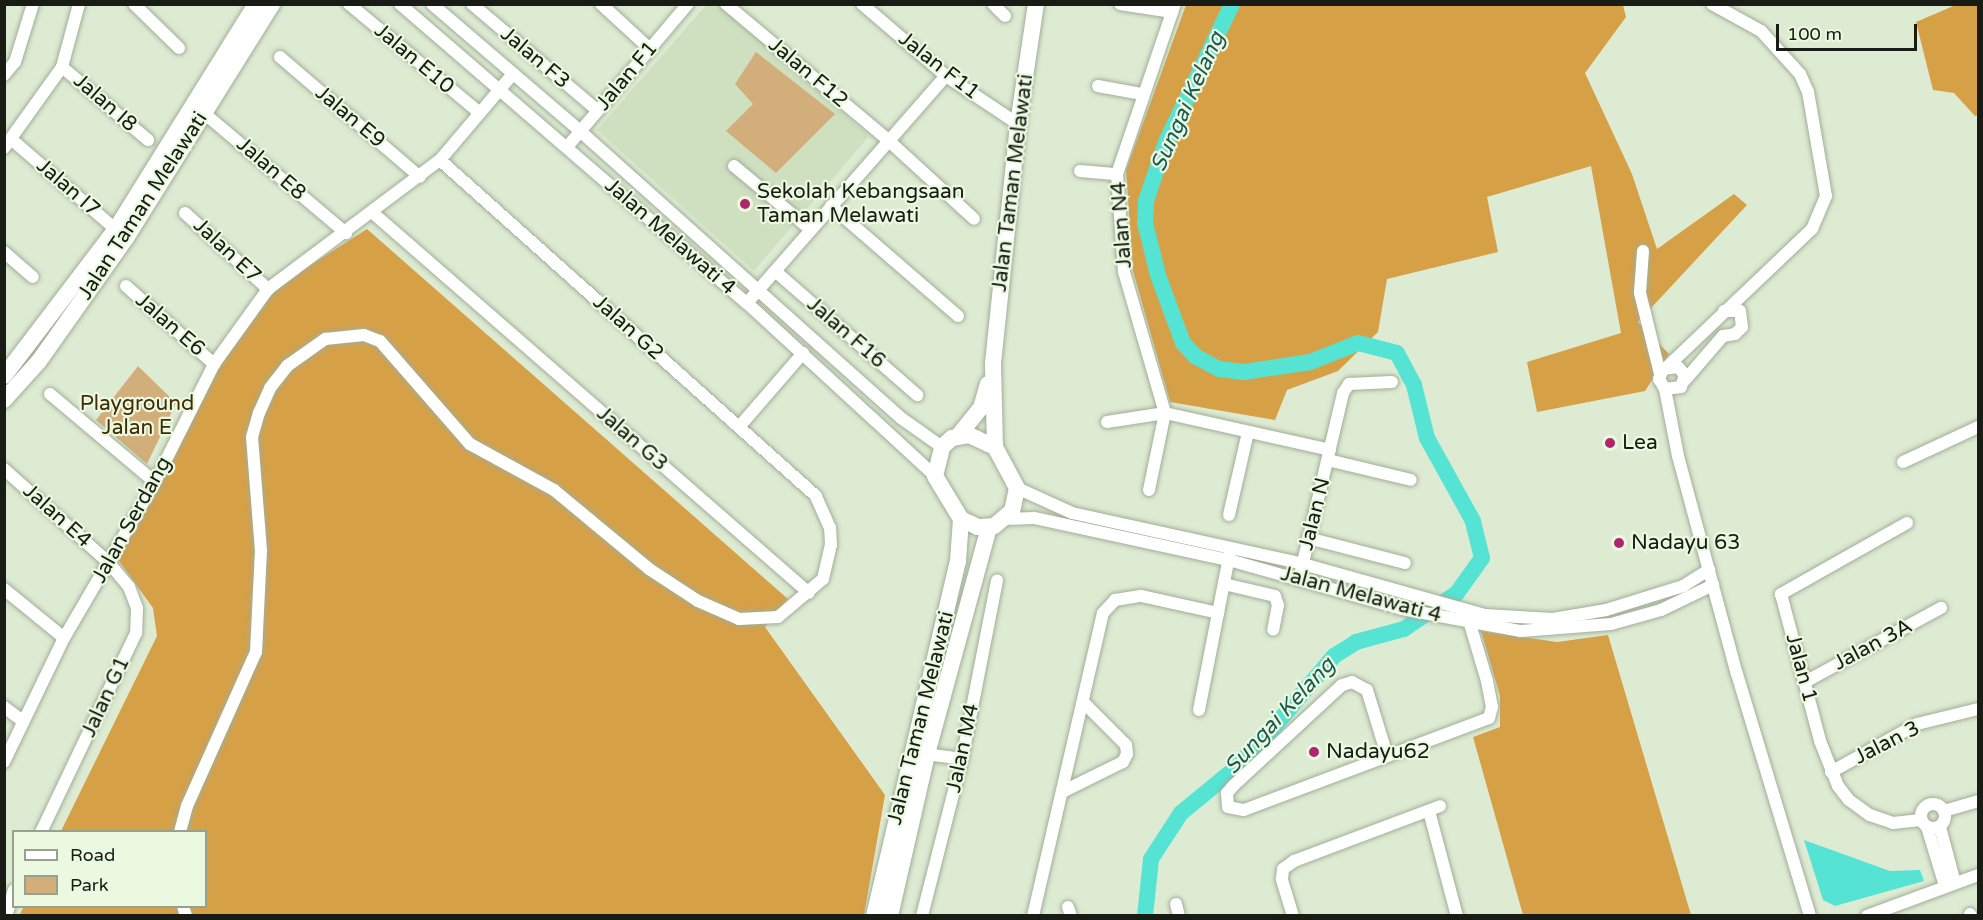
<!DOCTYPE html>
<html>
<head>
<meta charset="utf-8">
<style>
  body { margin:0 }
  #map { position:relative; width:1983px; height:920px; overflow:hidden; background:#deebd3; font-family:"Varela Round",sans-serif }
  div>[style] { position:absolute }
  [style*='--x'] { left:calc(var(--x)*1px); top:calc(var(--y)*1px); width:calc(var(--w)*1px); rotate:calc(var(--a)*1deg) }
  .built>* { inset:0; background:#cfe0c1 }
  .green>* { inset:0; background:#d1ae7a }
  .forest>* { inset:0; background:#d6a047 }
  .water>* { inset:0; background:#55e3d4 }
  .river>* { height:16px; margin:-8px; padding:0 8px; transform-origin:8px; border-radius:8px; background:#55e3d4 }
  .roads { filter:drop-shadow(0 0 2px #a1ae97) drop-shadow(0 0 2px #a1ae97) }
  .minor>* { height:12px; margin:-6px; padding:0 6px; transform-origin:6px; border-radius:6px; background:#fff }
  .minor>.ring { margin:-6px; padding:0; box-sizing:content-box; background:none; border:12px solid #fff; border-radius:50% }
  .major>* { height:16px; margin:-8px; padding:0 8px; transform-origin:8px; border-radius:8px; background:#fff }
  .dots>* { width:16px; height:16px; translate:-50% -50%; box-sizing:border-box; border:3px solid #ebf9e1; border-radius:50% }
  span { translate:-50% -50%; white-space:nowrap; text-align:center; line-height:1.15; -webkit-text-stroke:4.5px #ebf9e1; paint-order:stroke }
  .street-label { font-size:21px; color:#181c14 }
  .poi-label { font-size:21px; color:#181c14 }
  .left { translate:0 -50%; text-align:left }
  .park-label { font-size:21px; color:#412b04 }
  .water-label { font-size:22px; color:#1d5852; font-style:italic }
  .frame { position:absolute; inset:0; border:6px solid #181c14; pointer-events:none }
  .legend { position:absolute; left:12px; top:830px; width:195px; height:78px; box-sizing:border-box; background:#ebf9e1; border:2px solid #97a18f; margin:0; padding:8px 10px; list-style:none; font-size:18px; color:#181c14 }
  .legend li { display:flex; align-items:center; gap:12px; height:30px }
  .legend b { width:30px; border:2px solid #97a18f }
  .scale { position:absolute; left:1776px; top:24px; width:141px; height:27px; box-sizing:border-box; border:3px solid #181c14; border-top:0; padding-left:8px; font-size:18px; line-height:21px; white-space:nowrap; color:#181c14; -webkit-text-stroke:4px #ebf9e1; paint-order:stroke }
</style>
</head>
<body>
<div id="map">
  <div class="built">
    <i style="clip-path:polygon(718px 4px,869px 136px,754px 271px,597px 130px,706px 5px)"></i>
  </div>
  <div class="green">
    <i style="clip-path:polygon(756px 52px,835px 114px,776px 173px,726px 131px,753px 104px,735px 84px)"></i>
    <i style="clip-path:polygon(138px 366px,176px 403px,147px 464px,96px 420px)"></i>
  </div>
  <div class="forest">
    <i style="clip-path:polygon(1958px 4px,1978px 5px,1978px 115px,1975px 116px,1954px 93px,1933px 90px,1916px 22px)"></i>
    <i style="clip-path:polygon(1186px 5px,1623px 5px,1626px 17px,1585px 73px,1632px 174px,1657px 249px,1734px 194px,1747px 205px,1638px 322px,1669px 354px,1645px 391px,1537px 412px,1527px 362px,1621px 333px,1591px 166px,1487px 197px,1498px 252px,1387px 279px,1378px 332px,1338px 371px,1287px 390px,1275px 420px,1170px 402px,1133px 271px,1126px 170px)"></i>
    <i style="clip-path:polygon(367px 229px,788px 599px,765px 627px,885px 795px,864px 915px,19px 916px,24px 906px,206px 906px,206px 832px,61px 831px,157px 636px,153px 608px,116px 557px,216px 362px,265px 294px)"></i>
    <i style="clip-path:polygon(1481px 631px,1557px 642px,1608px 635px,1691px 915px,1523px 915px,1473px 737px,1500px 727px,1500px 696px)"></i>
  </div>
  <div class="water">
    <i style="clip-path:polygon(1804px 840px,1890px 871px,1920px 870px,1924px 881px,1835px 906px,1823px 900px)"></i>
  </div>
  <div class="river">
    <i style="--x:1145;--y:916;--w:57;--a:-84"></i>
    <i style="--x:1151;--y:859;--w:55;--a:-56.9"></i>
    <i style="--x:1181;--y:813;--w:65;--a:-39.4"></i>
    <i style="--x:1231;--y:772;--w:62;--a:-46.3"></i>
    <i style="--x:1274;--y:727;--w:93;--a:-49.8"></i>
    <i style="--x:1334;--y:656;--w:26;--a:-32"></i>
    <i style="--x:1356;--y:642;--w:50;--a:-15.2"></i>
    <i style="--x:1404;--y:629;--w:64;--a:-34.2"></i>
    <i style="--x:1457;--y:593;--w:43;--a:-54.5"></i>
    <i style="--x:1482;--y:558;--w:38;--a:-104"></i>
    <i style="--x:1473;--y:521;--w:95;--a:-119"></i>
    <i style="--x:1427;--y:438;--w:55;--a:-103.8"></i>
    <i style="--x:1414;--y:385;--w:36;--a:-118"></i>
    <i style="--x:1397;--y:353;--w:40;--a:-165.6"></i>
    <i style="--x:1358;--y:343;--w:52;--a:158.4"></i>
    <i style="--x:1310;--y:362;--w:67;--a:171.4"></i>
    <i style="--x:1244;--y:372;--w:25;--a:-173"></i>
    <i style="--x:1219;--y:369;--w:26;--a:-152"></i>
    <i style="--x:1196;--y:357;--w:19;--a:-133"></i>
    <i style="--x:1183;--y:343;--w:72;--a:-110.2"></i>
    <i style="--x:1158;--y:275;--w:54;--a:-104"></i>
    <i style="--x:1145;--y:223;--w:22;--a:-87"></i>
    <i style="--x:1146;--y:201;--w:62;--a:-71.3"></i>
    <i style="--x:1166;--y:142;--w:153;--a:-64.4"></i>
  </div>
  <div class="roads">
    <div class="minor">
      <i style="--x:134;--y:4;--w:63;--a:44.4"></i>
      <i style="--x:349;--y:4;--w:170;--a:39.8"></i>
      <i style="--x:400;--y:4;--w:458;--a:40.8"></i>
      <i style="--x:747;--y:303;--w:255;--a:42.6"></i>
      <i style="--x:432;--y:4;--w:195;--a:40.6"></i>
      <i style="--x:580;--y:131;--w:431;--a:41.8"></i>
      <i style="--x:901;--y:418;--w:50;--a:35.3"></i>
      <i style="--x:472;--y:4;--w:165;--a:40.3"></i>
      <i style="--x:601;--y:4;--w:67;--a:42.6"></i>
      <i style="--x:726;--y:4;--w:213;--a:40"></i>
      <i style="--x:889;--y:141;--w:115;--a:42.5"></i>
      <i style="--x:862;--y:4;--w:111;--a:40.6"></i>
      <i style="--x:946;--y:76;--w:87;--a:33.7"></i>
      <i style="--x:993;--y:4;--w:17;--a:45"></i>
      <i style="--x:1120;--y:4;--w:53;--a:8.7"></i>
      <i style="--x:280;--y:57;--w:184;--a:40.6"></i>
      <i style="--x:62;--y:67;--w:113;--a:40.3"></i>
      <i style="--x:4;--y:75;--w:17;--a:-50"></i>
      <i style="--x:15;--y:62;--w:61;--a:-72.8"></i>
      <i style="--x:1098;--y:86;--w:45;--a:10.3"></i>
      <i style="--x:198;--y:108;--w:194;--a:40.2"></i>
      <i style="--x:11;--y:139;--w:145;--a:40.8"></i>
      <i style="--x:567;--y:147;--w:187;--a:-49.8"></i>
      <i style="--x:4;--y:148;--w:100;--a:-54.4"></i>
      <i style="--x:62;--y:67;--w:65;--a:-74.9"></i>
      <i style="--x:734;--y:166;--w:100;--a:39.7"></i>
      <i style="--x:1080;--y:171;--w:37;--a:5"></i>
      <i style="--x:831;--y:206;--w:168;--a:40.9"></i>
      <i style="--x:185;--y:213;--w:113;--a:42.5"></i>
      <i style="--x:373;--y:213;--w:578;--a:41.07"></i>
      <i style="--x:1643;--y:251;--w:42;--a:94.1"></i>
      <i style="--x:1640;--y:293;--w:83;--a:76.1"></i>
      <i style="--x:4;--y:252;--w:38;--a:41"></i>
      <i style="--x:775;--y:271;--w:189;--a:41.1"></i>
      <i style="--x:126;--y:286;--w:118;--a:41.6"></i>
      <i style="--x:747;--y:303;--w:302;--a:-48.8"></i>
      <i style="--x:1668;--y:366;--w:199;--a:-43.6"></i>
      <i style="--x:1812;--y:229;--w:36;--a:-67"></i>
      <i style="--x:1826;--y:196;--w:106;--a:-99.8"></i>
      <i style="--x:1808;--y:92;--w:20;--a:-114"></i>
      <i style="--x:1800;--y:74;--w:58;--a:-132.2"></i>
      <i style="--x:1761;--y:31;--w:56;--a:-151.1"></i>
      <i style="--x:1685;--y:380;--w:58;--a:-49.2"></i>
      <i style="--x:1723;--y:336;--w:12;--a:-9"></i>
      <i style="--x:1735;--y:334;--w:10;--a:-45"></i>
      <i style="--x:1742;--y:327;--w:16;--a:-97"></i>
      <i style="--x:1740;--y:311;--w:16;--a:180"></i>
      <i style="--x:1665;--y:389;--w:16;--a:-7"></i>
      <i style="--x:1681;--y:387;--w:13;--a:-72"></i>
      <i style="--x:1685;--y:375;--w:11;--a:-131"></i>
      <i style="--x:1678;--y:367;--w:15;--a:172"></i>
      <i style="--x:1663;--y:369;--w:11;--a:112"></i>
      <i style="--x:1659;--y:379;--w:12;--a:59"></i>
      <i style="--x:1665;--y:389;--w:68;--a:79"></i>
      <i style="--x:1678;--y:456;--w:226;--a:74.9"></i>
      <i style="--x:1737;--y:674;--w:253;--a:73.2"></i>
      <i style="--x:50;--y:394;--w:137;--a:40"></i>
      <i style="--x:1107;--y:422;--w:59;--a:-8.8"></i>
      <i style="--x:1165;--y:413;--w:169;--a:12.6"></i>
      <i style="--x:739;--y:427;--w:98;--a:-49.1"></i>
      <i style="--x:1328;--y:460;--w:85;--a:13.5"></i>
      <i style="--x:1903;--y:462;--w:83;--a:-25"></i>
      <i style="--x:4;--y:469;--w:141;--a:41.8"></i>
      <i style="--x:109;--y:563;--w:31;--a:50"></i>
      <i style="--x:129;--y:587;--w:22;--a:69"></i>
      <i style="--x:137;--y:608;--w:25;--a:92"></i>
      <i style="--x:136;--y:633;--w:221;--a:115.5"></i>
      <i style="--x:1017;--y:488;--w:60;--a:24.4"></i>
      <i style="--x:1072;--y:513;--w:237;--a:12.4"></i>
      <i style="--x:1303;--y:564;--w:188;--a:15.7"></i>
      <i style="--x:1484;--y:615;--w:69;--a:3.3"></i>
      <i style="--x:1553;--y:619;--w:54;--a:-9.6"></i>
      <i style="--x:1606;--y:610;--w:81;--a:-17.3"></i>
      <i style="--x:1683;--y:586;--w:31;--a:-32"></i>
      <i style="--x:1149;--y:490;--w:79;--a:-78.3"></i>
      <i style="--x:1165;--y:413;--w:147;--a:-106.2"></i>
      <i style="--x:1124;--y:272;--w:98;--a:-94.1"></i>
      <i style="--x:1117;--y:174;--w:180;--a:-71.2"></i>
      <i style="--x:1229;--y:515;--w:85;--a:-77.1"></i>
      <i style="--x:1005;--y:519;--w:29;--a:-2"></i>
      <i style="--x:1034;--y:518;--w:199;--a:12.2"></i>
      <i style="--x:1229;--y:560;--w:180;--a:15.8"></i>
      <i style="--x:1402;--y:609;--w:121;--a:10.5"></i>
      <i style="--x:1521;--y:631;--w:90;--a:-4.4"></i>
      <i style="--x:1611;--y:624;--w:52;--a:-15.6"></i>
      <i style="--x:1661;--y:610;--w:58;--a:-25.7"></i>
      <i style="--x:1907;--y:523;--w:145;--a:150.6"></i>
      <i style="--x:1781;--y:594;--w:152;--a:75.1"></i>
      <i style="--x:1820;--y:741;--w:48;--a:68.2"></i>
      <i style="--x:1838;--y:786;--w:18;--a:52"></i>
      <i style="--x:1849;--y:800;--w:26;--a:36"></i>
      <i style="--x:1870;--y:815;--w:24;--a:19"></i>
      <i style="--x:1893;--y:823;--w:28;--a:-6"></i>
      <i style="--x:1308;--y:538;--w:100;--a:14.5"></i>
      <i style="--x:1301;--y:571;--w:183;--a:-76.7"></i>
      <i style="--x:1343;--y:393;--w:11;--a:-56"></i>
      <i style="--x:1349;--y:384;--w:43;--a:-2.7"></i>
      <i style="--x:1224;--y:584;--w:52;--a:13.2"></i>
      <i style="--x:1275;--y:596;--w:9;--a:72"></i>
      <i style="--x:1278;--y:605;--w:25;--a:101"></i>
      <i style="--x:4;--y:589;--w:77;--a:39.2"></i>
      <i style="--x:1805;--y:682;--w:155;--a:-28.6"></i>
      <i style="--x:4;--y:707;--w:21;--a:37"></i>
      <i style="--x:1199;--y:710;--w:161;--a:-78.9"></i>
      <i style="--x:919;--y:753;--w:43;--a:7.9"></i>
      <i style="--x:1387;--y:755;--w:68;--a:-107.1"></i>
      <i style="--x:1367;--y:690;--w:17;--a:-152"></i>
      <i style="--x:1352;--y:682;--w:10;--a:163"></i>
      <i style="--x:1342;--y:685;--w:147;--a:137.2"></i>
      <i style="--x:1234;--y:785;--w:11;--a:131"></i>
      <i style="--x:1227;--y:793;--w:14;--a:86"></i>
      <i style="--x:1228;--y:807;--w:16;--a:11"></i>
      <i style="--x:1244;--y:810;--w:262;--a:-20.6"></i>
      <i style="--x:1489;--y:718;--w:11;--a:-75"></i>
      <i style="--x:1492;--y:707;--w:26;--a:-101"></i>
      <i style="--x:1487;--y:681;--w:59;--a:-106.6"></i>
      <i style="--x:4;--y:762;--w:138;--a:-64.2"></i>
      <i style="--x:64;--y:638;--w:181;--a:-59.7"></i>
      <i style="--x:155;--y:482;--w:132;--a:-63.4"></i>
      <i style="--x:214;--y:364;--w:92;--a:-54.2"></i>
      <i style="--x:268;--y:289;--w:215;--a:-36.9"></i>
      <i style="--x:440;--y:160;--w:113;--a:-49.7"></i>
      <i style="--x:1831;--y:772;--w:98;--a:-29.2"></i>
      <i style="--x:1917;--y:724;--w:63;--a:-13.8"></i>
      <i style="--x:1062;--y:792;--w:68;--a:-26.2"></i>
      <i style="--x:1123;--y:762;--w:9;--a:-63"></i>
      <i style="--x:1127;--y:754;--w:9;--a:-96"></i>
      <i style="--x:1126;--y:745;--w:61;--a:-135"></i>
      <i class="ring" style="left:1921px;top:804px;width:12px;height:12px"></i>
      <i style="--x:1429;--y:811;--w:109;--a:75.1"></i>
      <i style="--x:1944;--y:811;--w:35;--a:-16"></i>
      <i style="--x:1927;--y:827;--w:62;--a:73"></i>
      <i style="--x:1940;--y:827;--w:58;--a:75"></i>
      <i style="--x:180;--y:832;--w:27;--a:-75"></i>
      <i style="--x:187;--y:806;--w:169;--a:-65.9"></i>
      <i style="--x:256;--y:652;--w:101;--a:-87.2"></i>
      <i style="--x:261;--y:551;--w:114;--a:-94.5"></i>
      <i style="--x:252;--y:437;--w:25;--a:-74"></i>
      <i style="--x:259;--y:413;--w:27;--a:-66"></i>
      <i style="--x:270;--y:388;--w:28;--a:-52"></i>
      <i style="--x:287;--y:366;--w:47;--a:-35.4"></i>
      <i style="--x:325;--y:339;--w:39;--a:-6"></i>
      <i style="--x:364;--y:335;--w:17;--a:21"></i>
      <i style="--x:380;--y:341;--w:137;--a:48.9"></i>
      <i style="--x:470;--y:444;--w:96;--a:28.7"></i>
      <i style="--x:554;--y:490;--w:124;--a:39.7"></i>
      <i style="--x:649;--y:569;--w:59;--a:33.1"></i>
      <i style="--x:698;--y:601;--w:45;--a:23.7"></i>
      <i style="--x:739;--y:619;--w:39;--a:-3"></i>
      <i style="--x:778;--y:617;--w:59;--a:-40.2"></i>
      <i style="--x:823;--y:579;--w:35;--a:-77"></i>
      <i style="--x:831;--y:545;--w:17;--a:-93"></i>
      <i style="--x:830;--y:528;--w:35;--a:-114"></i>
      <i style="--x:816;--y:496;--w:504;--a:-138.22"></i>
      <i style="--x:1176;--y:904;--w:12;--a:76"></i>
      <i style="--x:183;--y:906;--w:10;--a:73"></i>
      <i style="--x:1068;--y:907;--w:9;--a:72"></i>
      <i style="--x:1970;--y:914;--w:2;--a:63"></i>
      <i style="--x:6;--y:916;--w:27;--a:-73"></i>
      <i style="--x:922;--y:916;--w:162;--a:-75.7"></i>
      <i style="--x:962;--y:759;--w:182;--a:-78.9"></i>
      <i style="--x:1033;--y:916;--w:311;--a:-77"></i>
      <i style="--x:1103;--y:613;--w:18;--a:-47"></i>
      <i style="--x:1115;--y:600;--w:26;--a:-9"></i>
      <i style="--x:1141;--y:596;--w:79;--a:12.4"></i>
      <i style="--x:1293;--y:916;--w:39;--a:-107"></i>
      <i style="--x:1282;--y:879;--w:10;--a:-84"></i>
      <i style="--x:1283;--y:869;--w:14;--a:-36"></i>
      <i style="--x:1294;--y:861;--w:156;--a:-20.6"></i>
      <i style="--x:1867;--y:916;--w:118;--a:-20.3"></i>
    </div>
    <div class="major">
      <i style="--x:4;--y:376;--w:185;--a:-52.7"></i>
      <i style="--x:116;--y:229;--w:265;--a:-58.1"></i>
      <i style="--x:4;--y:400;--w:52;--a:-48.1"></i>
      <i style="--x:39;--y:361;--w:151;--a:-54.7"></i>
      <i style="--x:126;--y:238;--w:276;--a:-58"></i>
      <i style="--x:969;--y:435;--w:29;--a:25"></i>
      <i style="--x:995;--y:447;--w:47;--a:61.8"></i>
      <i style="--x:1017;--y:488;--w:24;--a:102"></i>
      <i style="--x:1012;--y:511;--w:23;--a:140"></i>
      <i style="--x:994;--y:526;--w:16;--a:176"></i>
      <i style="--x:978;--y:527;--w:19;--a:-155"></i>
      <i style="--x:961;--y:519;--w:50;--a:-121.2"></i>
      <i style="--x:935;--y:476;--w:30;--a:-76"></i>
      <i style="--x:942;--y:447;--w:13;--a:-42"></i>
      <i style="--x:952;--y:438;--w:17;--a:-10"></i>
      <i style="--x:958;--y:436;--w:36;--a:-51"></i>
      <i style="--x:981;--y:408;--w:25;--a:-74"></i>
      <i style="--x:995;--y:447;--w:84;--a:-91.4"></i>
      <i style="--x:993;--y:363;--w:240;--a:-84"></i>
      <i style="--x:1018;--y:124;--w:121;--a:-81.5"></i>
      <i style="--x:874;--y:916;--w:365;--a:-76.7"></i>
      <i style="--x:958;--y:561;--w:42;--a:-85.9"></i>
      <i style="--x:890;--y:916;--w:166;--a:-77.1"></i>
      <i style="--x:927;--y:754;--w:235;--a:-74.7"></i>
    </div>
  </div>
  <div class="dots">
    <i style="left:745px;top:204px;background:#af276a"></i>
    <i style="left:1610px;top:443px;background:#af276a"></i>
    <i style="left:1619px;top:543px;background:#af276a"></i>
    <i style="left:1314px;top:752px;background:#af276a"></i>
  </div>
  <div class="street-label">
    <span style="left:535px;top:58px;rotate:40deg">Jalan F3</span>
    <span style="left:414px;top:59px;rotate:40deg">Jalan E10</span>
    <span style="left:939px;top:66px;rotate:38deg">Jalan F11</span>
    <span style="left:808px;top:73px;rotate:40deg">Jalan F12</span>
    <span style="left:627px;top:76px;rotate:-50deg">Jalan F1</span>
    <span style="left:105px;top:103px;rotate:41deg">Jalan I8</span>
    <span style="left:350px;top:117px;rotate:40deg">Jalan E9</span>
    <span style="left:271px;top:169px;rotate:41deg">Jalan E8</span>
    <span style="left:1013px;top:183px;rotate:-83deg">Jalan Taman Melawati</span>
    <span style="left:68px;top:188px;rotate:41deg">Jalan I7</span>
    <span style="left:143px;top:206px;rotate:-57deg">Jalan Taman Melawati</span>
    <span style="left:1122px;top:225px;rotate:-94deg">Jalan N4</span>
    <span style="left:670px;top:237px;rotate:41deg">Jalan Melawati 4</span>
    <span style="left:227px;top:251px;rotate:43deg">Jalan E7</span>
    <span style="left:170px;top:325px;rotate:41deg">Jalan E6</span>
    <span style="left:628px;top:328px;rotate:42deg">Jalan G2</span>
    <span style="left:846px;top:333px;rotate:41deg">Jalan F16</span>
    <span style="left:632px;top:439px;rotate:41deg">Jalan G3</span>
    <span style="left:1315px;top:514px;rotate:-76deg">Jalan N</span>
    <span style="left:57px;top:516px;rotate:42deg">Jalan E4</span>
    <span style="left:132px;top:520px;rotate:-61deg">Jalan Serdang</span>
    <span style="left:1361px;top:595px;rotate:15deg">Jalan Melawati 4</span>
    <span style="left:1873px;top:645px;rotate:-28deg">Jalan 3A</span>
    <span style="left:1801px;top:668px;rotate:75deg">Jalan 1</span>
    <span style="left:106px;top:697px;rotate:-65deg">Jalan G1</span>
    <span style="left:921px;top:718px;rotate:-76deg">Jalan Taman Melawati</span>
    <span style="left:1887px;top:743px;rotate:-27deg">Jalan 3</span>
    <span style="left:963px;top:748px;rotate:-78deg">Jalan M4</span>
  </div>
  <div class="poi-label">
    <span class="left" style="left:757px;top:204px">Sekolah Kebangsaan<br>Taman Melawati</span>
    <span class="left" style="left:1622px;top:443px">Lea</span>
    <span class="left" style="left:1631px;top:543px">Nadayu 63</span>
    <span class="left" style="left:1326px;top:752px">Nadayu62</span>
  </div>
  <div class="park-label">
    <span style="left:137px;top:416px">Playground<br>Jalan E</span>
  </div>
  <div class="water-label">
    <span style="left:1188px;top:102px;rotate:-66deg">Sungai Kelang</span>
    <span style="left:1280px;top:716px;rotate:-47deg">Sungai Kelang</span>
  </div>
  <div class="frame"></div>
  <ul class="legend">
  <li><b style="height:8px;background:#fff"></b>Road</li>
  <li><b style="height:16px;background:#d1ae7a"></b>Park</li>
  </ul>
  <div class="scale">100 m</div>
</div>
</body>
</html>
